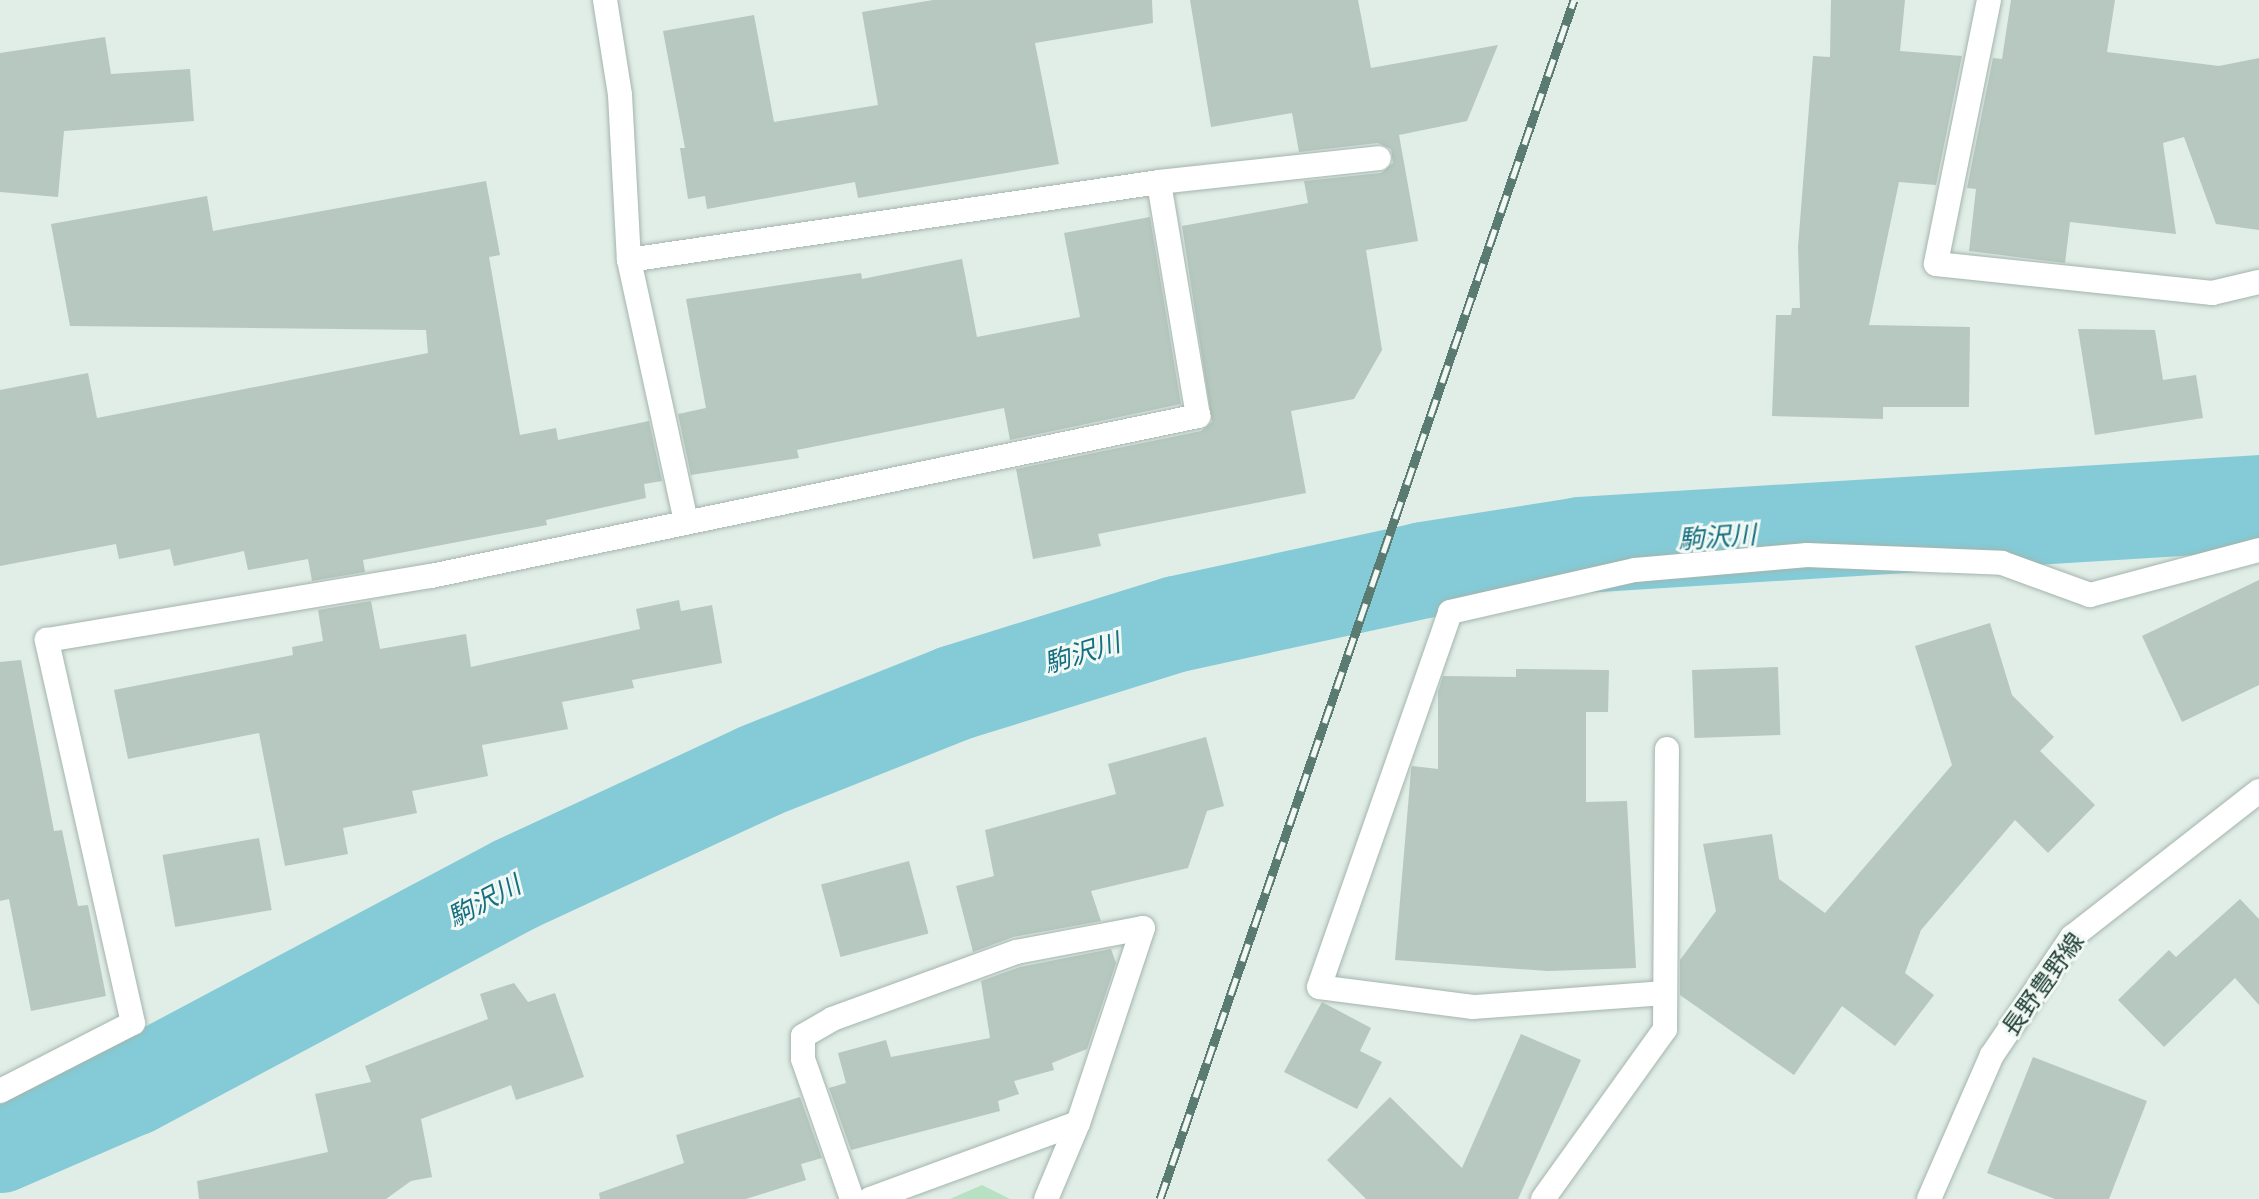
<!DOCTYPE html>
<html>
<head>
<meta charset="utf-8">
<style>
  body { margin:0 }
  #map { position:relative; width:2259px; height:1199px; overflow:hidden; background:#e1ede7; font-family:"Titillium Web","Noto Sans JP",sans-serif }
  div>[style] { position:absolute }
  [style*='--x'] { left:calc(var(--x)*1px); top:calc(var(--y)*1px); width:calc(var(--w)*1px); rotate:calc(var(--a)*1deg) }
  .green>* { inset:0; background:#b8e0c2 }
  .river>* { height:96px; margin:-48px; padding:0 48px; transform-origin:48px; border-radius:48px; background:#84cbd7 }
  .building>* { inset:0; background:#b6c8c0; transform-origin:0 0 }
  .roads { filter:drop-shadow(0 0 2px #a3b5ae) drop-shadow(0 0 2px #a3b5ae) }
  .street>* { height:24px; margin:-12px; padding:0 12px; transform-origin:12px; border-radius:12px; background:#fff }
  .secondary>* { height:24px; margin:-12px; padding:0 12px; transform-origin:12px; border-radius:12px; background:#fff }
  .rail>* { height:9px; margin-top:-4.5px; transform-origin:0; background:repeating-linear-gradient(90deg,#f2f9f5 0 18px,#5a7b71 0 36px); box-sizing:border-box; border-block:2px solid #5a7b71 }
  span { translate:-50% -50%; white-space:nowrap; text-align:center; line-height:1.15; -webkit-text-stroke:6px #f2f9f5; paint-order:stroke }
  .street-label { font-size:24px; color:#203f36 }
  .water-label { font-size:26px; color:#156f80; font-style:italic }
</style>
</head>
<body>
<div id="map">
  <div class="green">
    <i style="clip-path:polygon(982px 1185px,1010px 1199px,950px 1199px)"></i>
  </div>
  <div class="river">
    <i style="--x:0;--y:1145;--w:144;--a:-23.4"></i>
    <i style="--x:132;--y:1088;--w:435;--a:-28"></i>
    <i style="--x:516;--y:884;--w:268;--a:-24.9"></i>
    <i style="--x:759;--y:771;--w:211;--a:-21.7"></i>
    <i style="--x:955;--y:693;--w:232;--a:-17.3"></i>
    <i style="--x:1177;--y:624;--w:253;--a:-12.3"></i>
    <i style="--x:1424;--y:570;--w:159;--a:-9"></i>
    <i style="--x:1581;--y:545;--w:679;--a:-3.54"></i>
  </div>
  <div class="building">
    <i style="clip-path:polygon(933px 0,1152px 0,1153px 23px,1035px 43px,1059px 164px,858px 198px,855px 182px,707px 209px,705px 196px,688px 199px,680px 148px,685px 148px,663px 31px,754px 15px,774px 122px,878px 105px,862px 12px)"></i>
    <i style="clip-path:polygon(1190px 0,1358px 0,1371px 68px,1498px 45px,1467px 121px,1399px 135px,1418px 241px,1366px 250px,1382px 350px,1354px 399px,1291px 411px,1306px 493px,1098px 534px,1101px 546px,1033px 559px,1016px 469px,1201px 431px,1212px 422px,1182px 226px,1308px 203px,1304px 181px,1381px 173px,1393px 163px,1391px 149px,1378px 143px,1299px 152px,1292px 113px,1211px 127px)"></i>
    <i style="clip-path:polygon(1831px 0,1905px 0,1900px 51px,1962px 56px,1936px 185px,1899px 182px,1869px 325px,1970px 327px,1969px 407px,1883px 407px,1883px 419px,1772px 416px,1776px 315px,1791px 315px,1792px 308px,1800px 308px,1798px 247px,1813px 56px,1830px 57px)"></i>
    <i style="clip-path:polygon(2011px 0,2115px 0,2107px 52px,2219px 66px,2259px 58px,2259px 230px,2216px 224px,2184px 137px,2163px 143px,2176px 234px,2070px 222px,2065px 263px,1969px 251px,1976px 189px,1967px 188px,1993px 58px,2002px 59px)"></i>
    <i style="clip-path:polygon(105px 37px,111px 74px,190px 69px,194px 121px,64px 131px,58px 197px,0 192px,0 53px)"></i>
    <i style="clip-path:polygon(486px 181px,500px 255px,489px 257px,520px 435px,556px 428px,558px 440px,649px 421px,662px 481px,644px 484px,646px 498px,546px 520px,547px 525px,363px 560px,365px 572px,312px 581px,308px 559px,248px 570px,244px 551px,174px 566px,170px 549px,119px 559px,116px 544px,0 566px,0 390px,88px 373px,97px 418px,428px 353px,426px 330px,70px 326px,51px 224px,207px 196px,213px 231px)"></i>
    <i style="clip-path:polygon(1150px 217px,1181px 404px,1010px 440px,1004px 408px,797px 450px,799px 458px,691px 475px,678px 414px,706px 408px,686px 299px,861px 273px,862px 279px,962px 259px,977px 337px,1080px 317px,1064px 233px)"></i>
    <i style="clip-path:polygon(2078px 329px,2155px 330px,2163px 380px,2196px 375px,2203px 418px,2095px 435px)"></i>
    <i style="clip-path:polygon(2259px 580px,2259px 685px,2182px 722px,2142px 636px)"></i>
    <i style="clip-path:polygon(679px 600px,681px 611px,712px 605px,722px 663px,632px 680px,634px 688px,562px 702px,568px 729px,482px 745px,488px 776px,412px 791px,417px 813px,343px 828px,348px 854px,285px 866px,259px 733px,128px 759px,114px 690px,293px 655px,292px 647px,323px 641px,318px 610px,371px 601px,380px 649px,466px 634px,471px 667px,640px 629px,636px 609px)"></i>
    <i style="clip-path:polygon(1990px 623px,2012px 695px,2054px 737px,2040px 751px,2095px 805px,2048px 853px,2015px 820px,1921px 930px,1905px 973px,1934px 995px,1895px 1046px,1842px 1006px,1794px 1075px,1680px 995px,1680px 960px,1716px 911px,1703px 844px,1772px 834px,1779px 879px,1825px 913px,1952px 765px,1915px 646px)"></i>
    <i style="clip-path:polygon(21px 660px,54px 831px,62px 830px,78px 906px,88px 905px,106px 996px,31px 1011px,9px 899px,0 901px,0 662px)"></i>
    <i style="left:1778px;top:667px;width:68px;height:86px;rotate:88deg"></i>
    <i style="clip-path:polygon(1516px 669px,1609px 670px,1608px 712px,1586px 712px,1586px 802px,1627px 801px,1636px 968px,1548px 971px,1395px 960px,1411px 770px,1412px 766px,1438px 769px,1438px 692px,1443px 676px,1516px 677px)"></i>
    <i style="clip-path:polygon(1206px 737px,1224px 806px,1207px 811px,1188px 868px,1091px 891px,1101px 921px,1013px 937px,973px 952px,956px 886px,994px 876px,985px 830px,1116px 794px,1108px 764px)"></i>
    <i style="left:259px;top:838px;width:73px;height:98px;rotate:80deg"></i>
    <i style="left:909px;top:861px;width:75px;height:91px;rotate:75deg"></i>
    <i style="clip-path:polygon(2240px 899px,2259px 919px,2259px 1005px,2235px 978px,2164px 1047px,2118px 1000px,2169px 950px,2176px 957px)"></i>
    <i style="clip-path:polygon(1111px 949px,1116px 963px,1087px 1049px,1052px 1063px,1054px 1070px,1014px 1081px,1019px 1094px,998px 1101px,1000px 1111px,851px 1150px,829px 1088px,846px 1083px,838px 1053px,886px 1040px,891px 1057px,990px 1038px,981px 981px,1020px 967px)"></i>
    <i style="clip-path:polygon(514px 983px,528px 1002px,555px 993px,584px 1077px,516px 1100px,511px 1085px,421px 1119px,432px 1177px,411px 1181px,386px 1199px,199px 1199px,197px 1181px,328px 1152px,315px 1094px,371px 1082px,365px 1066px,488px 1019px,480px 994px)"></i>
    <i style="clip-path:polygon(1322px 1002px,1371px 1028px,1360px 1051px,1382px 1062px,1357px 1109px,1284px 1072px)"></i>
    <i style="clip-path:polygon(1521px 1034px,1581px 1060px,1518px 1199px,1366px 1199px,1327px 1160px,1390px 1097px,1462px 1168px)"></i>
    <i style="clip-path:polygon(2033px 1057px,2147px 1101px,2109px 1199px,2055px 1199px,1987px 1173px)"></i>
    <i style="clip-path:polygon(800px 1097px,822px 1158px,801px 1164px,806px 1180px,746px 1199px,600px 1199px,599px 1193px,684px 1163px,676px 1135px)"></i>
  </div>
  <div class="roads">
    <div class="street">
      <i style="--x:605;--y:0;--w:96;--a:81"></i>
      <i style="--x:620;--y:95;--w:165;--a:86.9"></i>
      <i style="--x:629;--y:260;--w:267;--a:77.7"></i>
      <i style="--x:1989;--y:0;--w:269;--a:101.4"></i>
      <i style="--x:1936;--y:264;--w:278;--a:6"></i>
      <i style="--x:2212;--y:293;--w:48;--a:-13.2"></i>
      <i style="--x:629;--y:260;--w:536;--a:-8.37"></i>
      <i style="--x:1159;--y:182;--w:221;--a:-6.2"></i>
      <i style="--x:1665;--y:993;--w:193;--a:175.8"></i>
      <i style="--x:1473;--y:1007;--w:155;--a:-172.6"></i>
      <i style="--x:1319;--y:987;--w:397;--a:-70.7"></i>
      <i style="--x:1450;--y:612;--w:190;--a:-12.8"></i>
      <i style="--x:1635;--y:570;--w:173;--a:-5"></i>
      <i style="--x:1807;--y:555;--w:195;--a:2.3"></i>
      <i style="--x:2002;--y:563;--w:94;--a:20"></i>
      <i style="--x:2090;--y:595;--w:175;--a:-14.9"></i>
      <i style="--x:0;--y:1091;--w:149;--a:-27.1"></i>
      <i style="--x:133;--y:1023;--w:393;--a:-102.7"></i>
      <i style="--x:47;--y:640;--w:389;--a:-9.5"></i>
      <i style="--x:431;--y:576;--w:784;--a:-11.78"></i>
      <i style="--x:1198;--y:416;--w:237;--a:-99.5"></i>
      <i style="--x:852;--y:1199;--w:148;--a:-109.3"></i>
      <i style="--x:803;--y:1059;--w:23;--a:-90"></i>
      <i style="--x:803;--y:1036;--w:34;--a:-30"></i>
      <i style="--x:832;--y:1019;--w:196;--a:-20"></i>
      <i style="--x:1016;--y:952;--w:129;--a:-10.7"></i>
      <i style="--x:1143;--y:928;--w:206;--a:108.4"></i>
      <i style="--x:870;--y:1199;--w:221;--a:-20.1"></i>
      <i style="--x:1078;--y:1123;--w:82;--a:112.8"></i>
      <i style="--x:1543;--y:1199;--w:209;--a:-54.3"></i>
      <i style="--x:1665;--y:1029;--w:280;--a:-89.6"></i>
    </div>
    <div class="secondary">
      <i style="--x:1929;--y:1199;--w:157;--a:-66.4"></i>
      <i style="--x:1992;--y:1055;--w:143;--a:-55.9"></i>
      <i style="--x:2072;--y:937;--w:237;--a:-38"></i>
    </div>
  </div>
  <div class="rail">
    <i style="--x:1160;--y:1199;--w:1268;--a:-70.95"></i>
  </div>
  <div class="street-label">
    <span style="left:2043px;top:984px;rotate:-54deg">長野豊野線</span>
  </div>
  <div class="water-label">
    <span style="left:1717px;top:537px;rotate:-4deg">駒沢川</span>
    <span style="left:1082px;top:653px;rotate:-17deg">駒沢川</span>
    <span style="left:484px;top:901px;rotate:-28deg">駒沢川</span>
  </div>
</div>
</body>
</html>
